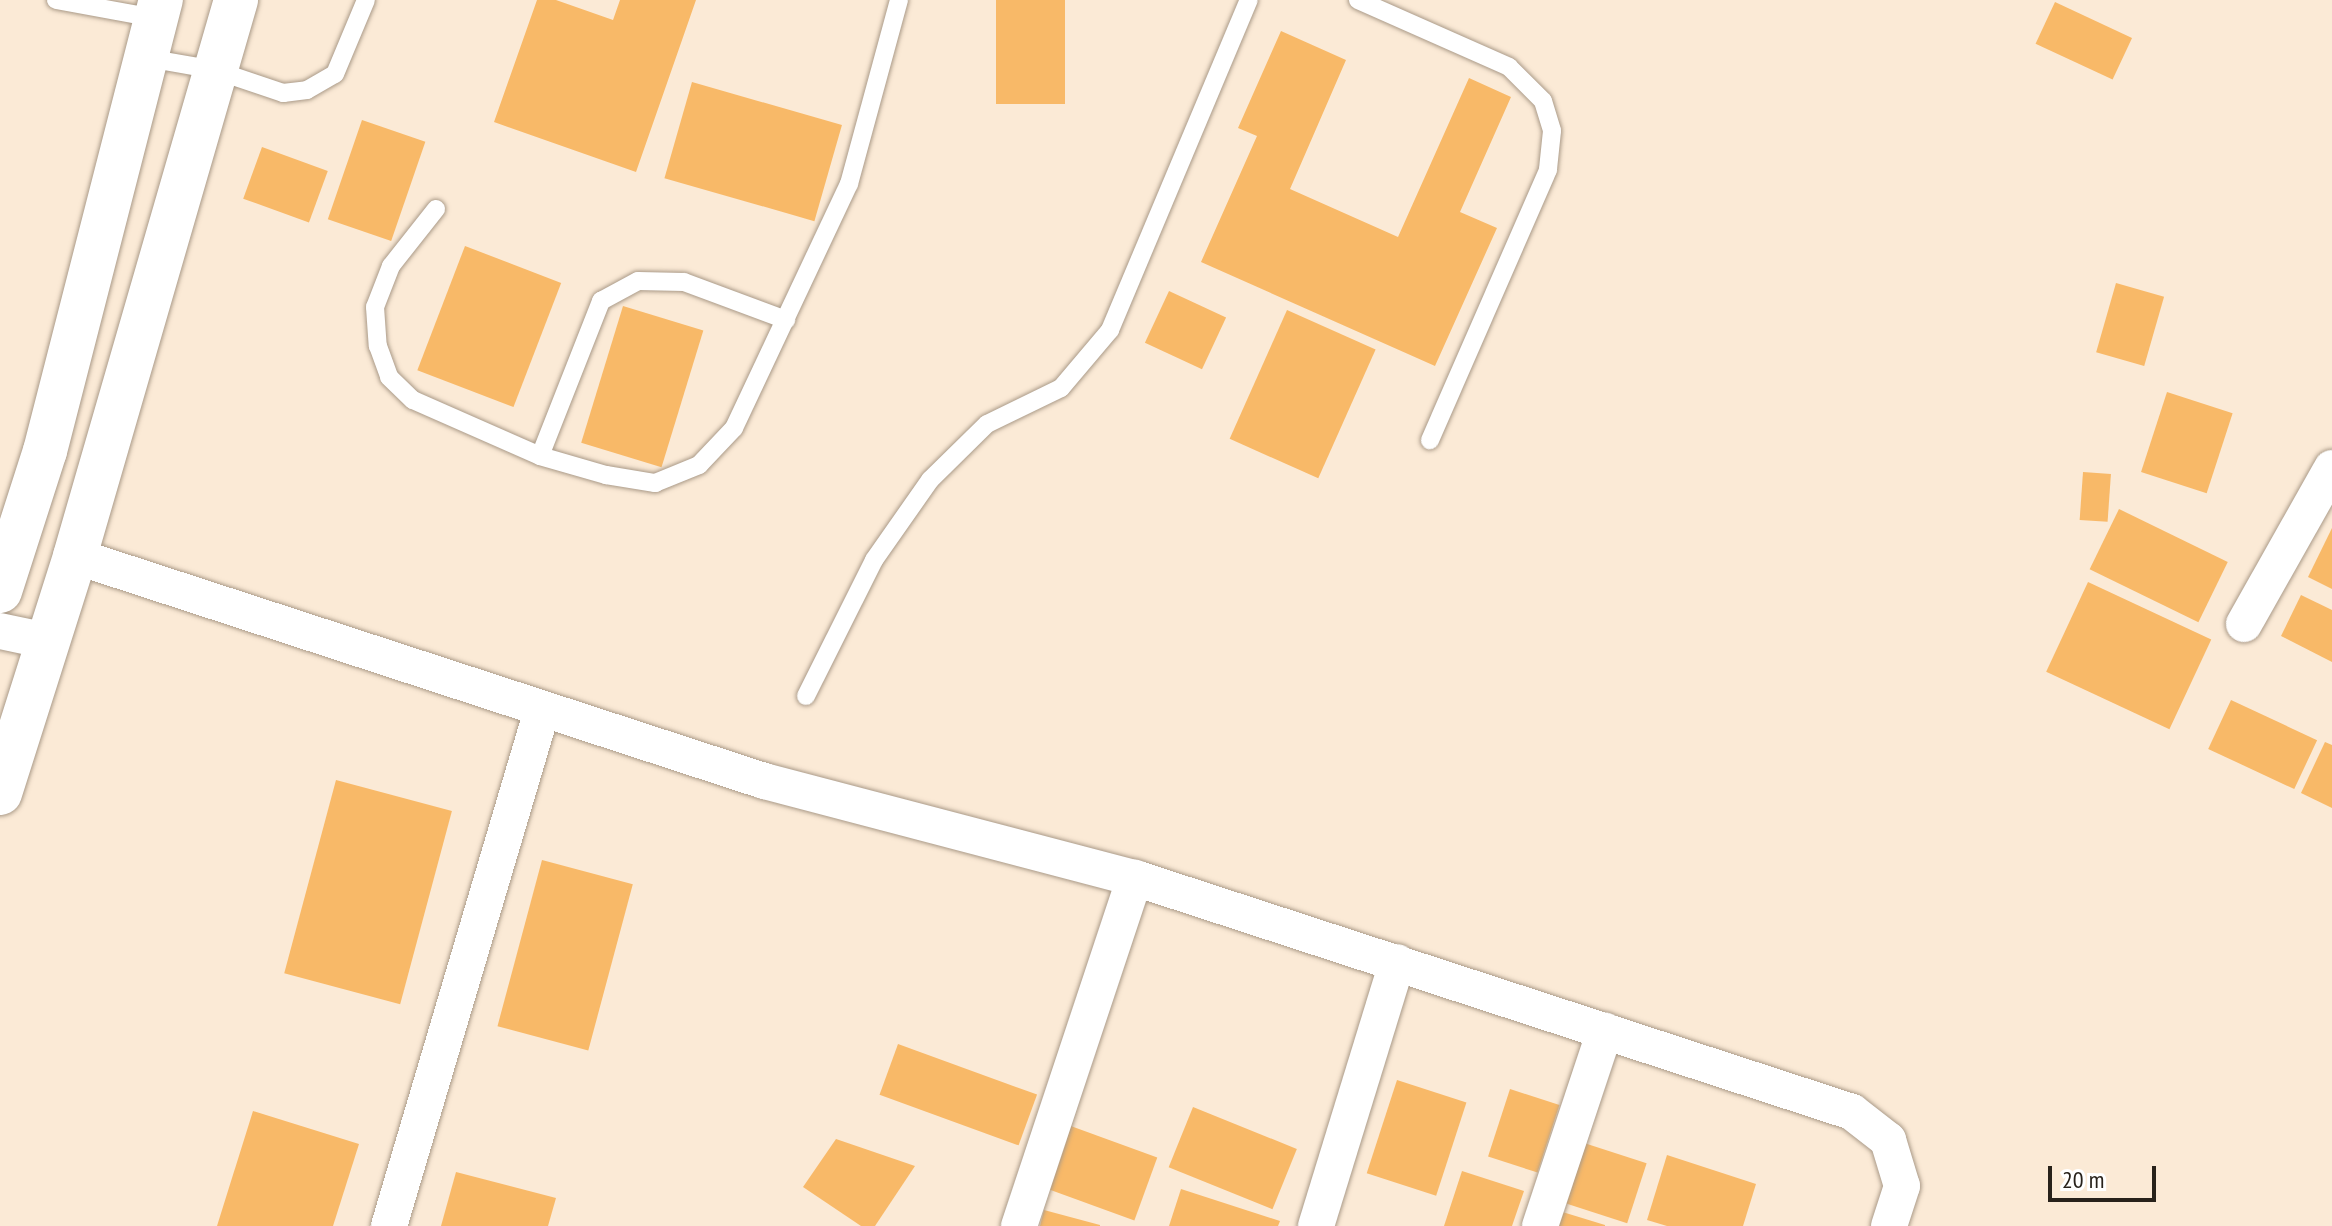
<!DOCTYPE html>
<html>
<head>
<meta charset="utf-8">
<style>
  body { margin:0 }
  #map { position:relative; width:2332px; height:1226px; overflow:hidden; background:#fbead6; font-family:"PT Sans Narrow",sans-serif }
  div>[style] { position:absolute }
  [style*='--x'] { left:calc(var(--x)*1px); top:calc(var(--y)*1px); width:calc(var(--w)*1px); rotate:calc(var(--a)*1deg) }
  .building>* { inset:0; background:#f8b968; transform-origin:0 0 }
  .roads { filter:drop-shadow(0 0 2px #aa9a88) drop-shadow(0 0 2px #aa9a88) }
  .service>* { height:18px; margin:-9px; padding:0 9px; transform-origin:9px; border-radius:9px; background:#fff }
  .minor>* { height:36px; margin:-18px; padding:0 18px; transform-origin:18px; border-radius:18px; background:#fff }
  .tertiary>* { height:44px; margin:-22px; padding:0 22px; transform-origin:22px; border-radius:22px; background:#fff }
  span { translate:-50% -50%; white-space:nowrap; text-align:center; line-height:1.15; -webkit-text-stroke:8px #fff; paint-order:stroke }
  .scale { position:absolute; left:2048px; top:1166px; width:108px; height:36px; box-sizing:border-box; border:4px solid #28221b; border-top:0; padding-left:10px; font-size:24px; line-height:28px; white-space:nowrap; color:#28221b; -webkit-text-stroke:6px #fff; paint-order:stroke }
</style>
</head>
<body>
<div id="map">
  <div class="building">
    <i style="clip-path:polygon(537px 0,556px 0,613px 20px,620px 0,696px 0,636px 172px,494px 122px)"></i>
    <i style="left:996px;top:0;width:69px;height:104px"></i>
    <i style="left:2055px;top:2px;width:85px;height:46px;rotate:25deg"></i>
    <i style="clip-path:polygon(1281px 31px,1346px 60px,1290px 189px,1398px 237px,1469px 78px,1511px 97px,1460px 212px,1497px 228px,1435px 366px,1201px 262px,1257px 136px,1238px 128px)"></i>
    <i style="left:692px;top:82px;width:156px;height:100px;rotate:16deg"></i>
    <i style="left:362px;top:120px;width:67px;height:105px;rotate:19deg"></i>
    <i style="left:262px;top:147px;width:70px;height:55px;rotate:20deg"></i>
    <i style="left:465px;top:246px;width:103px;height:133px;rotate:21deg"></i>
    <i style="left:2116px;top:283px;width:50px;height:72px;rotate:16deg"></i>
    <i style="left:1169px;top:291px;width:63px;height:57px;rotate:25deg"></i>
    <i style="left:623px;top:306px;width:84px;height:143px;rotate:17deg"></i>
    <i style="left:1287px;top:310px;width:97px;height:141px;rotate:24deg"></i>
    <i style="left:2167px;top:392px;width:69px;height:84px;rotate:18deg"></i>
    <i style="left:2083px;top:472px;width:28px;height:48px;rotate:4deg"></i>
    <i style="left:2119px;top:509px;width:121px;height:67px;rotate:26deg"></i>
    <i style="clip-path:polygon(2332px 528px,2332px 589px,2308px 577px)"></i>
    <i style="left:2088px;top:582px;width:136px;height:99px;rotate:25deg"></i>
    <i style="clip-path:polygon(2301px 595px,2332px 610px,2332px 662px,2281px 636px)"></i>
    <i style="left:2231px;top:700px;width:95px;height:54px;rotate:25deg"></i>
    <i style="clip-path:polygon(2325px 742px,2332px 745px,2332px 808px,2301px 793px)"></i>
    <i style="left:336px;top:780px;width:120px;height:200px;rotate:15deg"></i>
    <i style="left:542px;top:860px;width:94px;height:172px;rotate:15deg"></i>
    <i style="left:898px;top:1044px;width:148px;height:54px;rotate:20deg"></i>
    <i style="left:1397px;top:1080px;width:73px;height:98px;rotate:18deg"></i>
    <i style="left:1510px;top:1089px;width:52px;height:71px;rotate:18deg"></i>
    <i style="left:1193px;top:1107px;width:112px;height:65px;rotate:22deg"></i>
    <i style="clip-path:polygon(253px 1111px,359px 1144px,333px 1226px,217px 1226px)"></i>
    <i style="left:1068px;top:1125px;width:95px;height:67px;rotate:20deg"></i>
    <i style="clip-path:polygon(836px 1139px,915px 1166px,875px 1226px,861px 1226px,803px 1187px)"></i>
    <i style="left:1581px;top:1142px;width:69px;height:63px;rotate:18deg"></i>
    <i style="clip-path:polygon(1667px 1155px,1756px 1184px,1743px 1226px,1667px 1226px,1647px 1220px)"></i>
    <i style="clip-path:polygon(1462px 1171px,1524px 1191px,1512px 1226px,1444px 1226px)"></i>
    <i style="clip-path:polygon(456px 1172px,556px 1198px,548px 1226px,441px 1226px)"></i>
    <i style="clip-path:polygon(1181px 1189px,1280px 1221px,1278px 1226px,1169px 1226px)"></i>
    <i style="clip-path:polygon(1044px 1210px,1100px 1225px,1100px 1226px,1040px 1226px)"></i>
    <i style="clip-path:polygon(1556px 1210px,1605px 1225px,1605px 1226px,1551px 1226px)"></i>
  </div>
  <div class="roads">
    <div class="service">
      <i style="--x:56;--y:0;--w:101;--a:10.3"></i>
      <i style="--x:1358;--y:0;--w:165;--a:23.9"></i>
      <i style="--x:1509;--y:67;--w:48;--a:45"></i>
      <i style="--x:1543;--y:101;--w:31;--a:73"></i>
      <i style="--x:1552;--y:131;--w:39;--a:96"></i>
      <i style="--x:1548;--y:170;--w:295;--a:113.6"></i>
      <i style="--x:147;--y:58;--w:69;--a:10"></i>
      <i style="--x:215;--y:70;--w:72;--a:18.7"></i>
      <i style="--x:283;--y:93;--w:24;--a:-7"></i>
      <i style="--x:307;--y:90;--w:32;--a:-30"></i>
      <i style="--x:335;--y:74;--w:80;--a:-67.3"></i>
      <i style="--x:436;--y:209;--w:73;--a:128.3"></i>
      <i style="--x:391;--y:266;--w:44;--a:111.3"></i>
      <i style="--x:375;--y:307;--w:39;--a:86"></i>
      <i style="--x:378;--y:346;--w:33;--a:70"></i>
      <i style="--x:389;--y:377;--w:33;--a:44"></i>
      <i style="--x:413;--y:400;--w:139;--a:23.8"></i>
      <i style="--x:540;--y:456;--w:69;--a:16.1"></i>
      <i style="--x:606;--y:475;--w:50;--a:9.3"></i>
      <i style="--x:655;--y:483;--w:48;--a:-22.2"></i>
      <i style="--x:699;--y:465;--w:51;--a:-46.6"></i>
      <i style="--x:734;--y:428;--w:270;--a:-64.8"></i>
      <i style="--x:849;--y:184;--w:191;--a:-74.8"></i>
      <i style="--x:540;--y:456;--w:167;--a:-68.5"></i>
      <i style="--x:601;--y:301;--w:42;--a:-28.4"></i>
      <i style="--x:638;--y:281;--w:46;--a:1.2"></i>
      <i style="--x:684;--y:282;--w:109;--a:20.4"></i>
      <i style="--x:806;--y:696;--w:152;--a:-63.4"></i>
      <i style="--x:874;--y:560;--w:98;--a:-55"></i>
      <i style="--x:930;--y:480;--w:80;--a:-44.5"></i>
      <i style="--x:987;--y:424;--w:82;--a:-25.9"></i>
      <i style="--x:1061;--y:388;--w:76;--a:-49.8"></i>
      <i style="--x:1110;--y:330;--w:358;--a:-67.2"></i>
    </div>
    <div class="minor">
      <i style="--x:75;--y:556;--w:725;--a:18.08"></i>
      <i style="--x:764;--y:781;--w:383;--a:14.7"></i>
      <i style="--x:1135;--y:878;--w:754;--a:18.07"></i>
      <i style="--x:1852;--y:1112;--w:46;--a:37.9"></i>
      <i style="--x:1888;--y:1140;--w:48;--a:73.1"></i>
      <i style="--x:1902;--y:1186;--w:42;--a:108"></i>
      <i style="--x:2244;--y:624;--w:179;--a:-60.6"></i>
      <i style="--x:0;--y:631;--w:49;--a:11.8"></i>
      <i style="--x:389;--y:1226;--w:538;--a:-73.48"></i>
      <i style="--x:1019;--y:1226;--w:367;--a:-71.6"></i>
      <i style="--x:1316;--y:1226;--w:276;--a:-72.9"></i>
      <i style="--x:1540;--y:1226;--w:206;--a:-71.6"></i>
    </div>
    <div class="tertiary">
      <i style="--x:0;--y:591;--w:147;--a:-72.2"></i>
      <i style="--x:45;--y:451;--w:466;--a:-75.6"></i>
      <i style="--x:0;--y:793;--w:249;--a:-72.4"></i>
      <i style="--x:75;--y:556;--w:579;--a:-73.85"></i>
    </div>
  </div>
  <div class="scale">20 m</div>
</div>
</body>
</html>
